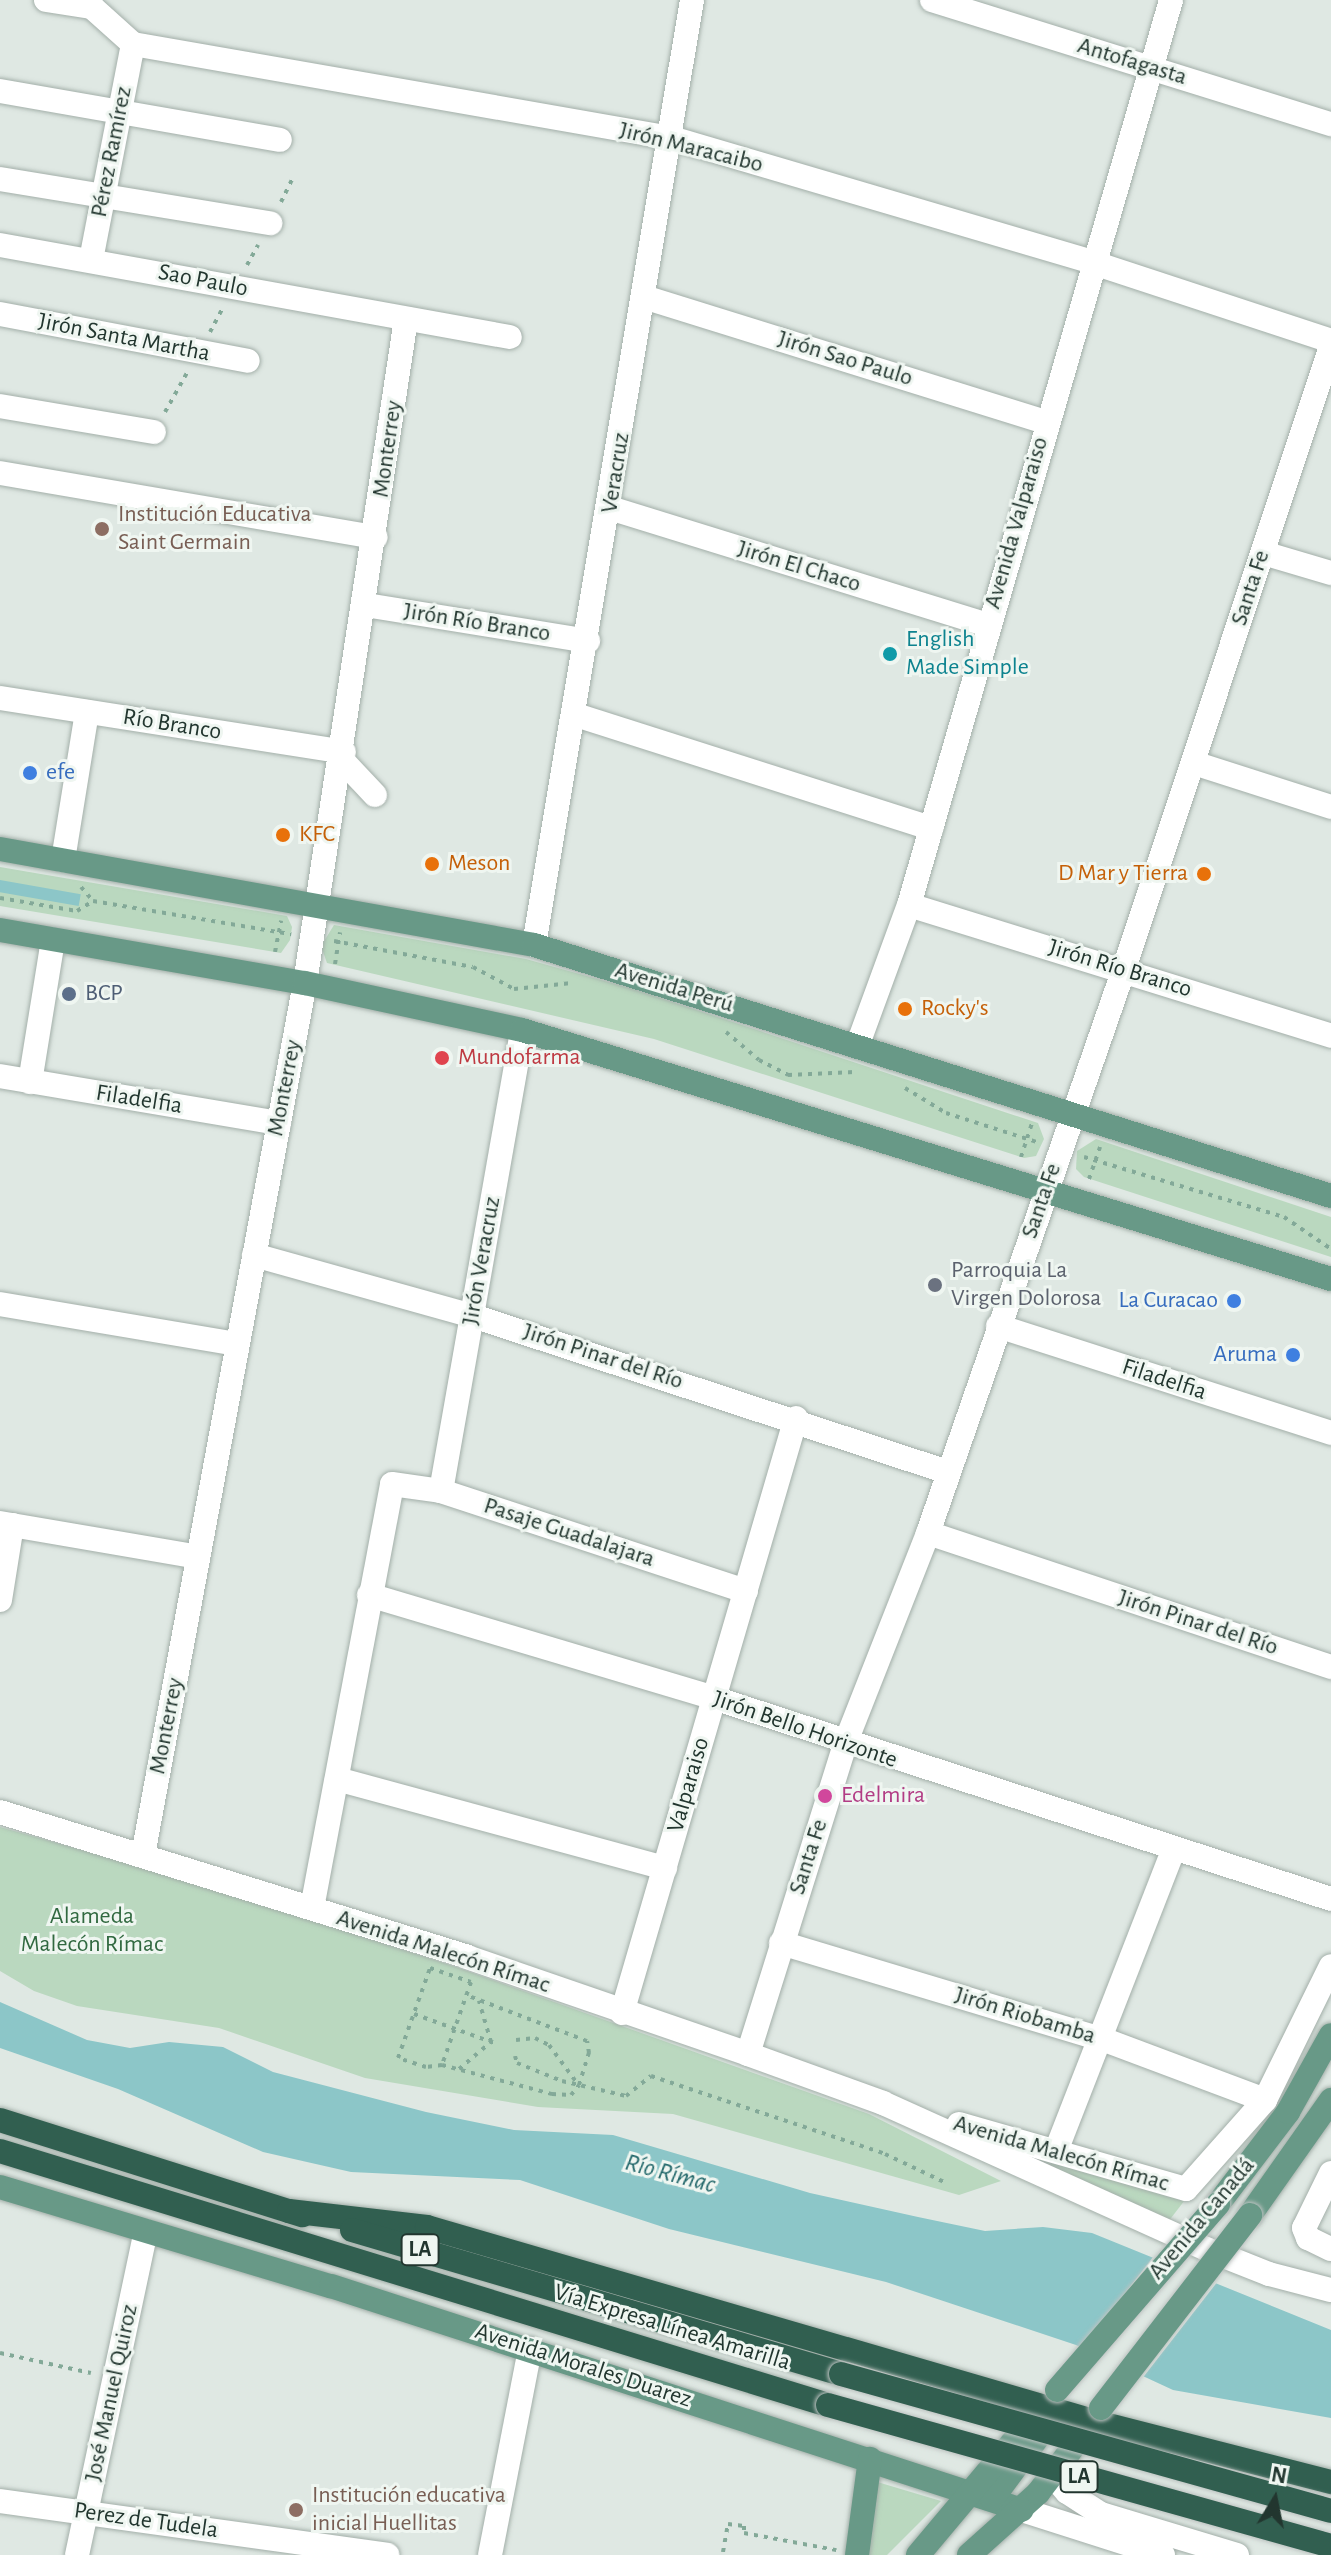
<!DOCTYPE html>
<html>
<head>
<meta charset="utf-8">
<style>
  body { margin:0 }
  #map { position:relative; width:1331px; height:2555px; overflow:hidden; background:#dfe8e3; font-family:"Alegreya Sans",sans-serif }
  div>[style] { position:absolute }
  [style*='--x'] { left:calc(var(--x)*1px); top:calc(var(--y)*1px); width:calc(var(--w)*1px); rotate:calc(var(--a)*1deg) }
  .green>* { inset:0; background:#bad8bf }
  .water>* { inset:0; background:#8cc6c8; transform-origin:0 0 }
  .pier>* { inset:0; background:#dfe8e3 }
  .path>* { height:4px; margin-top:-2px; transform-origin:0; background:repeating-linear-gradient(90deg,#83a998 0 4px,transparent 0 10px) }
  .roads { filter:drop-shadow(0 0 2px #a3afa9) drop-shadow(0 0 2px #a3afa9) }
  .minor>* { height:24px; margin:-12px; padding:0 12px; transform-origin:12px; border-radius:12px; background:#fff }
  .major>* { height:24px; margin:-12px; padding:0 12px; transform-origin:12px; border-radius:12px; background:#689987 }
  .highway>* { height:24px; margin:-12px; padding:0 12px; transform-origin:12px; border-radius:12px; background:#315f50 }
  .bridges { filter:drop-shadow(0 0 2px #bdc3c1) drop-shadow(0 0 2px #bdc3c1) }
  .major-bridge>* { height:24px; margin:-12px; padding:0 12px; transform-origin:12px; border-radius:12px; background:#689987 }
  .highway-bridge>* { height:24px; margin:-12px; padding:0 12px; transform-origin:12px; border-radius:12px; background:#315f50 }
  .dots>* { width:22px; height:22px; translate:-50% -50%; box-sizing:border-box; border:4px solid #eff6f1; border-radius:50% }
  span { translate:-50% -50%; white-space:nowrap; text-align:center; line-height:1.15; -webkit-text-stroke:6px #eff6f1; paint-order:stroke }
  .shield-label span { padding:2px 6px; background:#eff6f1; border:2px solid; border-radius:6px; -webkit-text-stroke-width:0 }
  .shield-label { font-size:22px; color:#22362f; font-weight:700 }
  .street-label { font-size:24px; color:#22362f }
  .education-label { font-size:24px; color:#785e54 }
  .left { translate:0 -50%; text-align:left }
  .culture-label { font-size:24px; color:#0d838f }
  .shop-label { font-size:24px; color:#366cbe }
  .right { translate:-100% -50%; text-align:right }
  .food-label { font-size:24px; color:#c56008 }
  .service-label { font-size:24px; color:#4e5e75 }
  .health-label { font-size:24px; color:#be3a42 }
  .worship-label { font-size:24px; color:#5b616d }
  .hotel-label { font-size:24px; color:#b23c85 }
  .park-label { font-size:24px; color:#316940 }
  .water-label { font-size:26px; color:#23686b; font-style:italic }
  .north { position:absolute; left:1235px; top:2459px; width:80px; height:80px; -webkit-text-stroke:6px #eff6f1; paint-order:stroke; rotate:10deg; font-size:22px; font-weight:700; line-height:32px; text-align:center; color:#22362f }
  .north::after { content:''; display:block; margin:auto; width:28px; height:36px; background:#22362f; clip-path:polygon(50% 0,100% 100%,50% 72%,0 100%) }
</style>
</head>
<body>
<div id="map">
  <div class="green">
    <i style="clip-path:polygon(0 867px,287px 916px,292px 927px,290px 940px,281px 953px,275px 952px,0 906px)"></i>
    <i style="clip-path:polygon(334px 925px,526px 959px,633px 989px,1038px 1123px,1044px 1139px,1036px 1156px,1024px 1158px,654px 1039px,327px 963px,321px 946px)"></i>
    <i style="clip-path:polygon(1096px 1139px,1331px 1217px,1331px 1257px,1084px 1177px,1076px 1169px,1077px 1151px)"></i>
    <i style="clip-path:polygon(0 1827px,191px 1881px,456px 1967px,869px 2114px,1001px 2181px,959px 2195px,673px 2114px,538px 2107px,365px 2078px,219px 2028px,77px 2006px,34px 1991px,0 1971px)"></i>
    <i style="clip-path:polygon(1003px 2145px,1188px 2196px,1168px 2222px)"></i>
    <i style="clip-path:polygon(874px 2481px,941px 2501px,887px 2555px,862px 2555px)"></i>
  </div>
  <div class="water">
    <i style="left:0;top:880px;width:82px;height:12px;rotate:10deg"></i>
    <i style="clip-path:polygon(0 2002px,87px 2040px,130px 2048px,169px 2042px,223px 2047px,273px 2072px,426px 2112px,514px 2130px,613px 2135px,810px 2193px,918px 2217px,985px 2231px,1043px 2227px,1092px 2233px,1331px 2330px,1331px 2418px,1173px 2390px,1076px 2345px,886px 2282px,669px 2229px,520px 2180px,351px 2172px,263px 2152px,118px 2089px,0 2048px)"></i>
  </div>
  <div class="pier">
    <i style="clip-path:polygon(1157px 2252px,1218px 2281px,1141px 2380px,1080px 2351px)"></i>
  </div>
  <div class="path">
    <i style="--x:281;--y:202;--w:25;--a:-64"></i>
    <i style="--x:247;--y:265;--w:23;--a:-61"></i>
    <i style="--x:210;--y:332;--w:27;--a:-62"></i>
    <i style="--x:165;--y:412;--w:47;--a:-60.7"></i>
    <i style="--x:81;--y:887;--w:18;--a:49"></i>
    <i style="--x:0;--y:898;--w:78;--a:9.6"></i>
    <i style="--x:77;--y:911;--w:19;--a:-32"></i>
    <i style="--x:93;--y:901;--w:201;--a:9.5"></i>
    <i style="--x:334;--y:941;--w:141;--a:10.6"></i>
    <i style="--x:473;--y:967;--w:47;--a:28.2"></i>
    <i style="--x:514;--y:989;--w:58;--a:-5.9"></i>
    <i style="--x:275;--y:952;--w:32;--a:-79"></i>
    <i style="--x:335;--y:964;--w:32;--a:-81"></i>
    <i style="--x:726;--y:1032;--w:43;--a:40.3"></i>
    <i style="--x:759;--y:1060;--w:33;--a:27"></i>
    <i style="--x:788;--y:1075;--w:67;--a:-2.6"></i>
    <i style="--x:905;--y:1088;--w:48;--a:31.4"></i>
    <i style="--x:946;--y:1113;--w:99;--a:17.7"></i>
    <i style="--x:1021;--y:1157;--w:35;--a:-72"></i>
    <i style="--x:1084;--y:1157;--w:209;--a:16.7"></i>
    <i style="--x:1284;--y:1217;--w:57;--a:34.2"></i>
    <i style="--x:1089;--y:1179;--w:34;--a:-71"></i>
    <i style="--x:430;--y:1968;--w:43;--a:18.9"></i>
    <i style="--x:471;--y:1982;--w:88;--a:109.3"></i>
    <i style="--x:442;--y:2065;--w:16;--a:173"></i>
    <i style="--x:426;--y:2067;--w:29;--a:-162"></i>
    <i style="--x:398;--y:2058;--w:96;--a:-70.4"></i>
    <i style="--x:414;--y:2014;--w:88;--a:19.9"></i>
    <i style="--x:516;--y:2040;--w:19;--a:-6"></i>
    <i style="--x:535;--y:2038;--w:16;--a:27"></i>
    <i style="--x:549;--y:2045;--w:47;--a:53.6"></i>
    <i style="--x:515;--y:2056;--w:7;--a:74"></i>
    <i style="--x:517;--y:2063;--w:48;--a:21.8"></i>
    <i style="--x:562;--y:2081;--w:66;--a:13.2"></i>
    <i style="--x:626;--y:2096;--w:32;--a:-39"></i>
    <i style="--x:651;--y:2076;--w:247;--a:18.4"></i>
    <i style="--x:885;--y:2154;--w:68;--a:25.4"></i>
    <i style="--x:442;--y:2065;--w:114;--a:14.8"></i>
    <i style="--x:552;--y:2094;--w:19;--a:3"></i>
    <i style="--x:571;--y:2095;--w:13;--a:-51"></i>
    <i style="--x:579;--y:2085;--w:34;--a:-73"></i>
    <i style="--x:589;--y:2053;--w:12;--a:-99"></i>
    <i style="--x:587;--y:2041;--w:129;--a:-159.2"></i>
    <i style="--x:459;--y:2069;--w:42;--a:-40.2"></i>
    <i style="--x:491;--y:2042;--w:43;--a:-106.3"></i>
    <i style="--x:0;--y:2353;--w:93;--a:12.4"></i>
    <i style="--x:723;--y:2552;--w:28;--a:-80"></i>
    <i style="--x:728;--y:2524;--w:16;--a:7"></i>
    <i style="--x:744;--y:2526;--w:7;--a:90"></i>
    <i style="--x:744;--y:2533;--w:94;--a:10.5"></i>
  </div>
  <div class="roads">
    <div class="minor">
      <i style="--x:46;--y:0;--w:47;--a:8.7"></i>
      <i style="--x:84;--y:0;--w:66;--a:41.9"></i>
      <i style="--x:133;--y:44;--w:546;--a:9.91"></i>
      <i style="--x:671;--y:138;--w:438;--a:16.4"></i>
      <i style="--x:1091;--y:262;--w:253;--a:18.2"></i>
      <i style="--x:932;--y:0;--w:418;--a:17.3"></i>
      <i style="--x:0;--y:91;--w:284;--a:9.9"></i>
      <i style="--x:0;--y:179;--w:274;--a:9.3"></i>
      <i style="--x:0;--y:245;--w:518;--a:10.23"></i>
      <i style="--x:91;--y:260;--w:220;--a:-79"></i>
      <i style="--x:644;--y:297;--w:421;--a:17.3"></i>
      <i style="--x:0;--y:314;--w:252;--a:10.7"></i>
      <i style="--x:0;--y:406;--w:156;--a:9.6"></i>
      <i style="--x:0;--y:473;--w:381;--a:9.7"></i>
      <i style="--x:610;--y:508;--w:397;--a:17.2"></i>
      <i style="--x:1263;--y:553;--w:71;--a:16.4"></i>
      <i style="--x:366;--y:605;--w:225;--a:9.2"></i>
      <i style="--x:0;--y:698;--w:348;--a:8.9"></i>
      <i style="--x:576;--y:715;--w:373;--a:17.7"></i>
      <i style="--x:342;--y:760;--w:48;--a:46.7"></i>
      <i style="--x:1194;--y:763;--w:144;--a:17.8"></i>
      <i style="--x:63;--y:860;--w:150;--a:-80.8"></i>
      <i style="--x:909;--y:905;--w:442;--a:17.2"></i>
      <i style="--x:534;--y:945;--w:958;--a:-80.51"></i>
      <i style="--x:858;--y:1044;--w:148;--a:-69.9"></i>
      <i style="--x:909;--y:905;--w:942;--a:-73.85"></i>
      <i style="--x:0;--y:1076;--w:283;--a:9.6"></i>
      <i style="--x:30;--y:1082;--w:144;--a:-80.8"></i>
      <i style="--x:254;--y:1255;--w:227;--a:15.6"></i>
      <i style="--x:473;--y:1316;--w:500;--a:18.2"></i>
      <i style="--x:0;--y:1304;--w:240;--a:9.6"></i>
      <i style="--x:998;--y:1326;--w:350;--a:17.8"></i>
      <i style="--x:441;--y:1491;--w:468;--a:-80"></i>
      <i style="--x:0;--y:1523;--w:201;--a:9.7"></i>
      <i style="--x:928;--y:1533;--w:425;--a:18.4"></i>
      <i style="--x:369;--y:1595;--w:360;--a:16.6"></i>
      <i style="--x:714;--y:1698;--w:649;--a:18.04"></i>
      <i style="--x:0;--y:1600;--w:76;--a:-80.9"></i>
      <i style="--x:337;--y:1779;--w:340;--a:15.2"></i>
      <i style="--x:0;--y:1812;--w:489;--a:17.2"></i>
      <i style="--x:467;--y:1957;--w:297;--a:19"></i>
      <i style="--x:748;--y:2054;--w:144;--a:19.9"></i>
      <i style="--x:883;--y:2103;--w:354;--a:24.3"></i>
      <i style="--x:1206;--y:2249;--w:68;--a:21.6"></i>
      <i style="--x:1269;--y:2274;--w:64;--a:14.5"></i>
      <i style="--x:143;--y:1855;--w:887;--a:-79.48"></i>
      <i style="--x:305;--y:983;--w:672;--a:-81.35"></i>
      <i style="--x:312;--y:1908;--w:431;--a:-79.3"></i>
      <i style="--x:392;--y:1484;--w:49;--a:8.1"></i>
      <i style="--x:441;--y:1491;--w:321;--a:18.2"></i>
      <i style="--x:781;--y:1943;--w:335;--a:16.7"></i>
      <i style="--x:1102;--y:2039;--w:174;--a:20.5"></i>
      <i style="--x:622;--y:2013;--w:620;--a:-73.7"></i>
      <i style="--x:748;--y:2054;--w:325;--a:-72.6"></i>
      <i style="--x:845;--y:1744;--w:227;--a:-68.5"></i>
      <i style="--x:928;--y:1533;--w:597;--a:-70.84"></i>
      <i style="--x:1124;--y:969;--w:656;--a:-71.62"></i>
      <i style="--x:959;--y:2124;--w:236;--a:16"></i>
      <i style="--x:1186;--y:2189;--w:119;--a:-48.4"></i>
      <i style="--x:1265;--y:2100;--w:149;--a:-63.8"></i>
      <i style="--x:1056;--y:2151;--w:324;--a:-68.7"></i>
      <i style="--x:1331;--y:2173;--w:61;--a:116.1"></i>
      <i style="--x:1304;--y:2228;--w:11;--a:68"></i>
      <i style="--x:1308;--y:2238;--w:25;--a:26"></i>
      <i style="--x:1053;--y:2476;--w:21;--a:49"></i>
      <i style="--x:1067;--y:2492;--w:40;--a:32.9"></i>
      <i style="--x:1101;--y:2514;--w:142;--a:16.8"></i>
      <i style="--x:0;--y:2501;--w:391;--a:7.9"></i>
      <i style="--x:1022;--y:2510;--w:148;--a:17.7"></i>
      <i style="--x:77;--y:2555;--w:331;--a:-78"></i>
      <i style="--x:490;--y:2555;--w:210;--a:-79"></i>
    </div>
    <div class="major">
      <i style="--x:0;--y:849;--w:543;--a:10.19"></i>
      <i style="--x:534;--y:945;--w:836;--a:17.48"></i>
      <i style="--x:0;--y:930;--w:310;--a:9.9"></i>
      <i style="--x:305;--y:983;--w:222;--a:12.2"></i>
      <i style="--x:522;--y:1030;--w:846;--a:17.11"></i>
      <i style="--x:0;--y:2187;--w:345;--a:16.7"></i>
      <i style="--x:331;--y:2286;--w:726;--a:17.96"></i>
      <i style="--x:1218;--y:2204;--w:116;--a:-52.7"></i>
      <i style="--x:1288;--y:2112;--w:88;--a:-60.8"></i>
      <i style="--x:1250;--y:2215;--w:141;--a:-54.8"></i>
      <i style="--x:992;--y:2499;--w:92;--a:-53.4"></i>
      <i style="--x:1047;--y:2425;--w:9;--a:-90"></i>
      <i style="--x:857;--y:2555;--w:97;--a:-82.3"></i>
      <i style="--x:918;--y:2555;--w:185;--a:-50"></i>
      <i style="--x:969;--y:2555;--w:93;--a:-41.9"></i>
      <i style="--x:1038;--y:2493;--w:87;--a:-52.5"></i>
    </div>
    <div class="highway">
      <i style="--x:0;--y:2120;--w:317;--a:17.5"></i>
      <i style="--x:0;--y:2151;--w:866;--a:17.05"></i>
      <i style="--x:289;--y:2211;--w:139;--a:6.6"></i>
      <i style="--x:427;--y:2227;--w:694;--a:16.24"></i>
      <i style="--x:1093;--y:2421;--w:246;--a:14.4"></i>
      <i style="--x:352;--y:2230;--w:510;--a:16.41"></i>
    </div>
  </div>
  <div class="bridges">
    <div class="major-bridge">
      <i style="--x:1057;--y:2390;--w:246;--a:-49.1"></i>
      <i style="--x:1101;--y:2408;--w:244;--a:-52.3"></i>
    </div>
    <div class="highway-bridge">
      <i style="--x:841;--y:2374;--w:509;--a:15.62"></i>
      <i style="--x:828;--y:2405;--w:522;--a:15.66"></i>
    </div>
  </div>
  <div class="dots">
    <i style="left:102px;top:529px;background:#8d6e63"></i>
    <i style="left:890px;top:654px;background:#0f9aa8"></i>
    <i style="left:30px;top:773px;background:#3f7fe0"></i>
    <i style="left:283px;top:835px;background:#e8710a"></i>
    <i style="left:432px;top:864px;background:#e8710a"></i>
    <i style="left:1204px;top:874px;background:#e8710a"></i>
    <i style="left:69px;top:994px;background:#5c6f8a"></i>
    <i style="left:905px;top:1009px;background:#e8710a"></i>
    <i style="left:442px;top:1058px;background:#e0444e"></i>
    <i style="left:935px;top:1285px;background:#6b7280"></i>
    <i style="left:1234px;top:1301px;background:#3f7fe0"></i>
    <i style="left:1293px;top:1355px;background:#3f7fe0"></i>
    <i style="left:825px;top:1796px;background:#d1479c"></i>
    <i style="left:296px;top:2510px;background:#8d6e63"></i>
  </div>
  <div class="shield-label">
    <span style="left:420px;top:2250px">LA</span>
    <span style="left:1079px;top:2477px">LA</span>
  </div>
  <div class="street-label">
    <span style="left:1132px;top:62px;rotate:17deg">Antofagasta</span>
    <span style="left:691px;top:148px;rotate:14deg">Jirón Maracaibo</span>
    <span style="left:112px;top:152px;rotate:-79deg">Pérez Ramírez</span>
    <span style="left:203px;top:281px;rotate:11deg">Sao Paulo</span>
    <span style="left:124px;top:338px;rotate:11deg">Jirón Santa Martha</span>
    <span style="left:845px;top:359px;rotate:17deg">Jirón Sao Paulo</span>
    <span style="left:388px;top:449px;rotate:-82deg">Monterrey</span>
    <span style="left:616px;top:473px;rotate:-81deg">Veracruz</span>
    <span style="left:1017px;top:523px;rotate:-74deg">Avenida Valparaiso</span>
    <span style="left:799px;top:567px;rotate:17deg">Jirón El Chaco</span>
    <span style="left:1251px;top:588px;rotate:-72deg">Santa Fe</span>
    <span style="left:477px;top:623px;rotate:9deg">Jirón Río Branco</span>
    <span style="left:172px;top:725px;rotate:9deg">Río Branco</span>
    <span style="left:1120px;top:969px;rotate:17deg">Jirón Río Branco</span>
    <span style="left:674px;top:988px;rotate:17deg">Avenida Perú</span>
    <span style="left:285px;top:1088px;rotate:-79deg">Monterrey</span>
    <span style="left:139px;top:1100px;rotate:9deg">Filadelfia</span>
    <span style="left:1042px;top:1201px;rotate:-71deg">Santa Fe</span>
    <span style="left:482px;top:1261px;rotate:-80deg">Jirón Veracruz</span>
    <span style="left:603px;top:1357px;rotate:18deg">Jirón Pinar del Río</span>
    <span style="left:1164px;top:1380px;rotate:18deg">Filadelfia</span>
    <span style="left:569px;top:1533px;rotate:18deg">Pasaje Guadalajara</span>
    <span style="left:1198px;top:1623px;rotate:18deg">Jirón Pinar del Río</span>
    <span style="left:167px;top:1726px;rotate:-79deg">Monterrey</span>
    <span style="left:805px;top:1730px;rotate:19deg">Jirón Bello Horizonte</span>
    <span style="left:689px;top:1785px;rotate:-74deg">Valparaiso</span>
    <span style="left:809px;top:1857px;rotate:-72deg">Santa Fe</span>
    <span style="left:443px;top:1952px;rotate:18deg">Avenida Malecón Rímac</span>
    <span style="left:1025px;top:2016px;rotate:17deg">Jirón Riobamba</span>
    <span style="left:1061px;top:2154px;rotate:16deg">Avenida Malecón Rímac</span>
    <span style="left:1202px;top:2219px;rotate:-50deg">Avenida Canadá</span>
    <span style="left:672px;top:2328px;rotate:17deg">Vía Expresa Línea Amarilla</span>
    <span style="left:583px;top:2366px;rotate:18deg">Avenida Morales Duarez</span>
    <span style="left:112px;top:2393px;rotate:-78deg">José Manuel Quiroz</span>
    <span style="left:146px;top:2521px;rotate:8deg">Perez de Tudela</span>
  </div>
  <div class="education-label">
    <span class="left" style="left:118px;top:529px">Institución Educativa<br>Saint Germain</span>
    <span class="left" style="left:312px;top:2510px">Institución educativa<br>inicial Huellitas</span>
  </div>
  <div class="culture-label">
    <span class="left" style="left:906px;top:654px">English<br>Made Simple</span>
  </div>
  <div class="shop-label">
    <span class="left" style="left:46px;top:773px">efe</span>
    <span class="right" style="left:1218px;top:1301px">La Curacao</span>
    <span class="right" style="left:1277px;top:1355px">Aruma</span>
  </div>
  <div class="food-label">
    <span class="left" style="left:299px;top:835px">KFC</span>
    <span class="left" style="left:448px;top:864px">Meson</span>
    <span class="right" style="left:1188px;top:874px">D Mar y Tierra</span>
    <span class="left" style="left:921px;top:1009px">Rocky's</span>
  </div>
  <div class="service-label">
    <span class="left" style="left:85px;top:994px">BCP</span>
  </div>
  <div class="health-label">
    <span class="left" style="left:458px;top:1058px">Mundofarma</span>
  </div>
  <div class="worship-label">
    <span class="left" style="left:951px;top:1285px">Parroquia La<br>Virgen Dolorosa</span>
  </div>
  <div class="hotel-label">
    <span class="left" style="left:841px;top:1796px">Edelmira</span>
  </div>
  <div class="park-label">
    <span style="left:92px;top:1931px">Alameda<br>Malecón Rímac</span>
  </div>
  <div class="water-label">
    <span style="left:670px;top:2174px;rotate:15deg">Río Rímac</span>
  </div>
  <div class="north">N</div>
</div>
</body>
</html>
